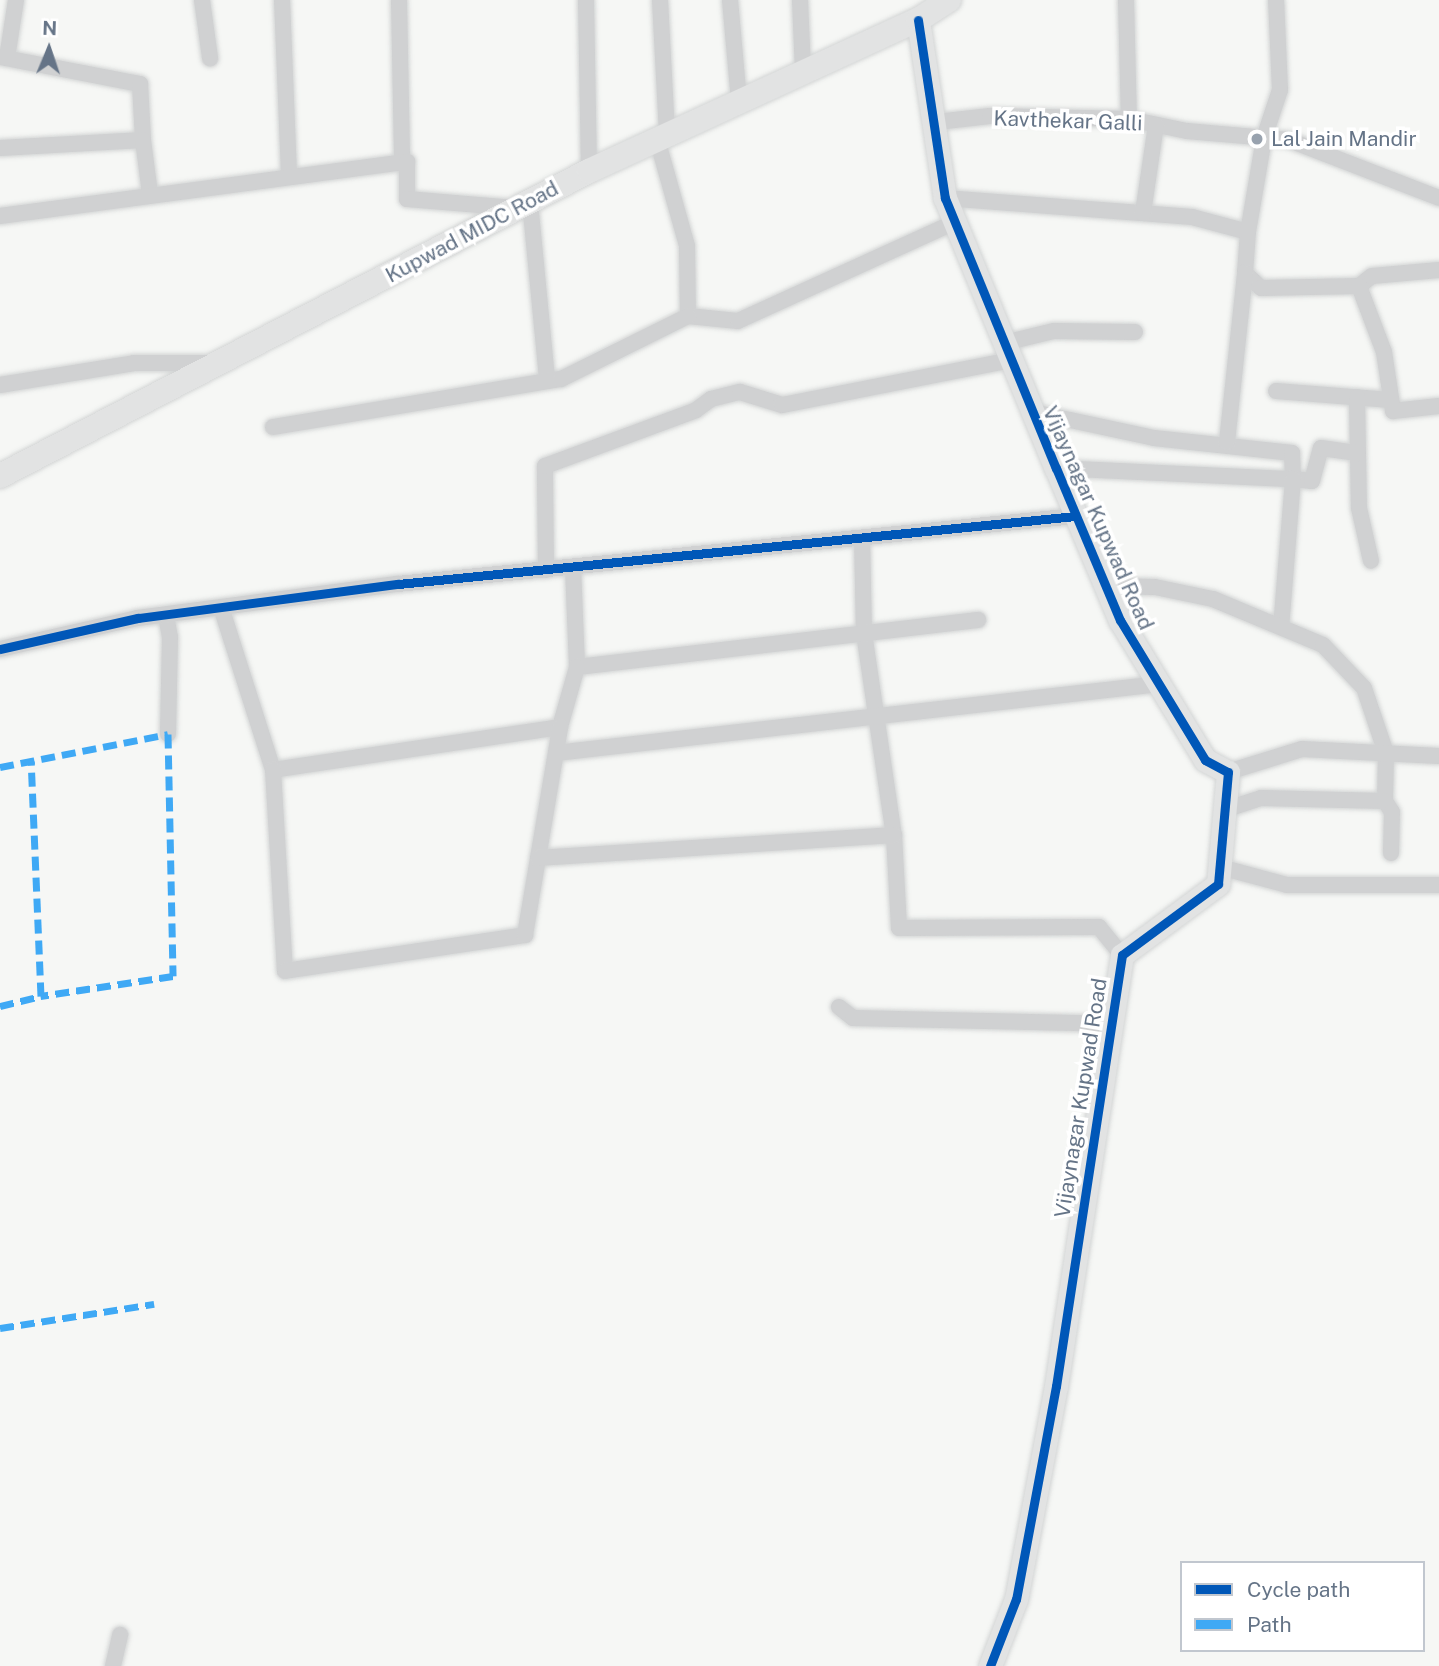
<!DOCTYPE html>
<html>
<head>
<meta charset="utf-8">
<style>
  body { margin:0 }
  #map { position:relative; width:1439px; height:1666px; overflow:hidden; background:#f6f7f5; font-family:"Public Sans",sans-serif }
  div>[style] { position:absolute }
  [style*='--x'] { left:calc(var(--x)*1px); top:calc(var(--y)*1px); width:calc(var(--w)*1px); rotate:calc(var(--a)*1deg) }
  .roads { filter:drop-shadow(0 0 2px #d3d5d5) drop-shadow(0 0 2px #d3d5d5) }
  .street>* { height:16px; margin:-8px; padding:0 8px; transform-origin:8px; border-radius:8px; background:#d0d1d2 }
  .secondary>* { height:23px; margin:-11.5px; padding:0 11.5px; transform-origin:11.5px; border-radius:11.5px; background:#e2e3e3 }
  .primary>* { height:24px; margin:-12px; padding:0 12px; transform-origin:12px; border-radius:12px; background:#e2e3e3 }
  .quiet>* { height:7px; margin-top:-3.5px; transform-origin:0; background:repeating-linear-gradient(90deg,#3fa9f5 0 14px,transparent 0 21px) }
  .cycleway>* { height:9px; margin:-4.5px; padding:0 4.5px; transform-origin:4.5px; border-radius:4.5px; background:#0057b8 }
  .dots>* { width:19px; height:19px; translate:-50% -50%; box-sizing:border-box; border:4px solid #fff; border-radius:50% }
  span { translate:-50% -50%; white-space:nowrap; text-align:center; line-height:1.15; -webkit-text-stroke:7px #fff; paint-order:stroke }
  .street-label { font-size:21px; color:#657487 }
  .poi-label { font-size:21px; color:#657487 }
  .left { translate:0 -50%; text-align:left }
  .legend { position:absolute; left:1180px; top:1561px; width:245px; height:91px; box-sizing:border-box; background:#fff; border:2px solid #c1c7cf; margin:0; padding:9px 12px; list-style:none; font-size:21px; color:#657487 }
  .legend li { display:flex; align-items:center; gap:14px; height:35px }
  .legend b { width:35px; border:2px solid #c1c7cf }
  .north { position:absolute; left:14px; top:14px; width:70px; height:70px; -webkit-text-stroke:5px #fff; paint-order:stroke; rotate:2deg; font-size:19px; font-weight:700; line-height:28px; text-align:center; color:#657487 }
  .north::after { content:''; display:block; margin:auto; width:24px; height:32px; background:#657487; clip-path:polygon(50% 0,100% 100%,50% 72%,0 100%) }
</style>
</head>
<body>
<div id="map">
  <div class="roads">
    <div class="street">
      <i style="--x:202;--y:0;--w:59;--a:82.1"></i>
      <i style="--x:282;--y:0;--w:175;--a:87.7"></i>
      <i style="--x:399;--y:0;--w:162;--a:88.9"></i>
      <i style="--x:586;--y:0;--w:171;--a:89"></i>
      <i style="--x:660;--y:0;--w:135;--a:87"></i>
      <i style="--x:730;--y:0;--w:101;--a:84.9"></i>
      <i style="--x:800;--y:0;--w:71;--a:87.6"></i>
      <i style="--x:1126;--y:0;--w:119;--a:88.6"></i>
      <i style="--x:0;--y:57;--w:143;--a:10.9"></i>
      <i style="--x:140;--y:84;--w:56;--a:86.9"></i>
      <i style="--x:7;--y:58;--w:59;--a:-81.2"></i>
      <i style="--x:937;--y:122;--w:53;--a:-6.5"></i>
      <i style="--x:990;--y:116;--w:139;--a:1.2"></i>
      <i style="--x:1129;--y:119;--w:59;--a:11.7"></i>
      <i style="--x:1187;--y:131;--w:102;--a:5"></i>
      <i style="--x:1289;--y:140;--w:161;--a:21.1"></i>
      <i style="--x:657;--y:139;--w:111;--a:74.3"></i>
      <i style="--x:687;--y:246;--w:70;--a:89.2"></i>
      <i style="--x:688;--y:316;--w:50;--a:5.7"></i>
      <i style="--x:738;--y:321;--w:239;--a:-24.5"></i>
      <i style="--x:0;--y:148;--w:143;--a:-3.2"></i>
      <i style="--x:143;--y:140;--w:54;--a:82.6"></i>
      <i style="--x:945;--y:198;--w:248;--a:4.4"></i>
      <i style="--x:1192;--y:217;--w:58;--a:15"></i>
      <i style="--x:1248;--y:232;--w:41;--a:94.2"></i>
      <i style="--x:1245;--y:273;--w:22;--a:43"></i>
      <i style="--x:1261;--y:288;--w:98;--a:-1.2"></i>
      <i style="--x:1359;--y:286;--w:16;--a:-38"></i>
      <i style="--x:1372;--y:276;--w:67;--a:-5.1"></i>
      <i style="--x:530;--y:202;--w:179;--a:84.5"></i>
      <i style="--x:1143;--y:213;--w:89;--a:-81.6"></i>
      <i style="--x:0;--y:216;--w:411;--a:-7.6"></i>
      <i style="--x:407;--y:162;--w:37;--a:90"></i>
      <i style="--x:407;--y:199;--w:108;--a:4.8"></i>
      <i style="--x:1248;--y:232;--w:95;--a:-80.3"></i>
      <i style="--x:1264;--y:138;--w:51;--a:-71.6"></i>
      <i style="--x:1280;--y:90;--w:90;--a:-92.5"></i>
      <i style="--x:1359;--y:286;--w:71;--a:69.3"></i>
      <i style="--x:1384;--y:352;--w:60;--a:81.3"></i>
      <i style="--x:1393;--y:411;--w:46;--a:-6.2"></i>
      <i style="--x:1004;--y:343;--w:51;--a:-13.5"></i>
      <i style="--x:1054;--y:331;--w:81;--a:0.7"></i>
      <i style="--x:0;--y:385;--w:136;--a:-9.3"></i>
      <i style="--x:134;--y:363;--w:78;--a:0"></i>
      <i style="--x:1276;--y:391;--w:115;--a:4.5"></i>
      <i style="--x:1357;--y:397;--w:111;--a:89"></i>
      <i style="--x:1359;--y:508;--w:54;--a:77.2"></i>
      <i style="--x:1033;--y:412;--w:124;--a:12.1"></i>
      <i style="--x:1154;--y:438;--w:139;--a:6.2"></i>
      <i style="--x:1292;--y:453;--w:26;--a:88"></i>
      <i style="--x:1293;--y:479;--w:19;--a:6"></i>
      <i style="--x:1312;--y:481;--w:34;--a:-75"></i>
      <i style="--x:1321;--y:448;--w:37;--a:8"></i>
      <i style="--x:273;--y:427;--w:292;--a:-9.5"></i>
      <i style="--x:561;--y:379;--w:142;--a:-26.4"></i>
      <i style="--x:1227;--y:442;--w:170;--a:-83.9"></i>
      <i style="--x:1056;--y:468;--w:237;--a:2.7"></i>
      <i style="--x:1293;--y:479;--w:148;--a:94.6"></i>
      <i style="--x:862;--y:538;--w:95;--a:88.8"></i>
      <i style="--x:864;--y:633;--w:204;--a:81.6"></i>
      <i style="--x:894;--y:835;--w:93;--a:86.9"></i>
      <i style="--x:899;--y:928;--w:200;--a:-0.3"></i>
      <i style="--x:1099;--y:927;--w:36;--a:51"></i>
      <i style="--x:573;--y:567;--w:100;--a:87.7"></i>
      <i style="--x:577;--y:667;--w:404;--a:-6.7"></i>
      <i style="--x:546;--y:570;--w:104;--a:-90.6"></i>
      <i style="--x:545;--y:466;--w:161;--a:-20.3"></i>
      <i style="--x:696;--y:410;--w:19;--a:-36"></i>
      <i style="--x:711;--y:399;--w:30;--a:-14"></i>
      <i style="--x:740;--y:392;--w:44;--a:17.2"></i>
      <i style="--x:782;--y:405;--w:234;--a:-11.1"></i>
      <i style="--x:1105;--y:586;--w:50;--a:1.1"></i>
      <i style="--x:1155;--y:587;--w:59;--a:11.7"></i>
      <i style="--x:1213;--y:599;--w:119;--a:22.7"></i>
      <i style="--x:1323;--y:645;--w:59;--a:46.4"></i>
      <i style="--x:1364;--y:688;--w:69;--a:71.3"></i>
      <i style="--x:1386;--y:753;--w:48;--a:91.2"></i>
      <i style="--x:1385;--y:801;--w:124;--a:-178.6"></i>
      <i style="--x:1261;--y:798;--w:36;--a:162"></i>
      <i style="--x:221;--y:607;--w:171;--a:72.3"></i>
      <i style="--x:273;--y:770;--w:290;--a:-8.5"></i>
      <i style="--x:560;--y:727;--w:62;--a:-74.2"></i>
      <i style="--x:166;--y:615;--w:22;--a:80"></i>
      <i style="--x:170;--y:637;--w:97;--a:91.2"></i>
      <i style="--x:0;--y:649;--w:141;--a:-12.7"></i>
      <i style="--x:138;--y:618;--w:262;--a:-7.5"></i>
      <i style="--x:398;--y:584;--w:681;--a:-5.73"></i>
      <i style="--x:556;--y:753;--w:607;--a:-6.53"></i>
      <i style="--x:273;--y:770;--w:201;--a:86.6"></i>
      <i style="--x:285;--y:971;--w:243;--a:-8.5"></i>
      <i style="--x:525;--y:935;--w:211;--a:-80.4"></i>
      <i style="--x:1228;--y:772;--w:77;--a:-17.3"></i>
      <i style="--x:1302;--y:749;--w:137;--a:2.9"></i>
      <i style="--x:1385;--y:801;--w:13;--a:58"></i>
      <i style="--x:1392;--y:812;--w:41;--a:91.4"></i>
      <i style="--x:538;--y:858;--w:357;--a:-3.7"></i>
      <i style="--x:1220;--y:867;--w:69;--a:15"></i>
      <i style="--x:1287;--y:885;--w:152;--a:0"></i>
      <i style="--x:839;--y:1007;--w:18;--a:38"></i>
      <i style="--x:853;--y:1018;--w:255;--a:1.3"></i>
      <i style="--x:113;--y:1666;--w:32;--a:-77"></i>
    </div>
    <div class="secondary">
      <i style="--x:918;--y:20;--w:180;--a:81.4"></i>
      <i style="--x:945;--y:198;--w:292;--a:67.7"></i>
      <i style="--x:1056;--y:468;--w:165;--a:67.2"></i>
      <i style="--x:1120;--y:620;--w:164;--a:58.7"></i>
      <i style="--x:1205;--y:760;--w:26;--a:28"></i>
      <i style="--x:1228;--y:772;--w:112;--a:95.1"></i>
      <i style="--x:1218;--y:884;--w:119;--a:143.5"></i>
      <i style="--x:1122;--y:955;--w:436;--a:98.7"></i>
      <i style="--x:1056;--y:1386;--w:217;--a:100.6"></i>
      <i style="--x:1016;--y:1599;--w:72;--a:111.2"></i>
    </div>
    <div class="primary">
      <i style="--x:0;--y:476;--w:663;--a:-27.38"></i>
      <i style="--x:589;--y:171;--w:362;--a:-24.7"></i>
      <i style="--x:918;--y:20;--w:37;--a:-33"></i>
    </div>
  </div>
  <div class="quiet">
    <i style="--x:0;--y:767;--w:171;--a:-11.1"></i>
    <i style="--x:168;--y:734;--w:242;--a:88.8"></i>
    <i style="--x:173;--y:976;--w:134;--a:171.4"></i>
    <i style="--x:0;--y:1006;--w:42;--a:-13.7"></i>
    <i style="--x:41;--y:996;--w:235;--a:-92.4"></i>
    <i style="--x:0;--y:1328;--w:156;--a:-8.9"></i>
  </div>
  <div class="cycleway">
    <i style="--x:918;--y:20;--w:180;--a:81.4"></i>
    <i style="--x:945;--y:198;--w:292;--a:67.7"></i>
    <i style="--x:1056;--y:468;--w:165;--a:67.2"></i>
    <i style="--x:1120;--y:620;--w:164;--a:58.7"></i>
    <i style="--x:1205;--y:760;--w:26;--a:28"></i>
    <i style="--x:1228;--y:772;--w:112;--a:95.1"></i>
    <i style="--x:1218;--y:884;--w:119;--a:143.5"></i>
    <i style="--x:1122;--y:955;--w:436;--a:98.7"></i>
    <i style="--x:1056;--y:1386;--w:217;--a:100.6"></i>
    <i style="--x:1016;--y:1599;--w:72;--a:111.2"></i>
    <i style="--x:0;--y:649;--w:141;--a:-12.7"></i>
    <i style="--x:138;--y:618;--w:262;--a:-7.5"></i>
    <i style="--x:398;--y:584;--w:681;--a:-5.73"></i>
  </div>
  <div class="dots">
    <i style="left:1257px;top:139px;background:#98a2ae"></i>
  </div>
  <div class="street-label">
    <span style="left:1068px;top:121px;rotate:2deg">Kavthekar Galli</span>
    <span style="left:472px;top:232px;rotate:-28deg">Kupwad MIDC Road</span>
    <span style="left:1098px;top:518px;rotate:66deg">Vijaynagar Kupwad Road</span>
    <span style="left:1081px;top:1098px;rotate:-81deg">Vijaynagar Kupwad Road</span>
  </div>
  <div class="poi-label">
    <span class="left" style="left:1271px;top:139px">Lal Jain Mandir</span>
  </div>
  <ul class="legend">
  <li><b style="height:9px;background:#0057b8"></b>Cycle path</li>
  <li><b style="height:9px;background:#3fa9f5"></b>Path</li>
  </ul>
  <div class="north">N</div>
</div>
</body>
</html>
